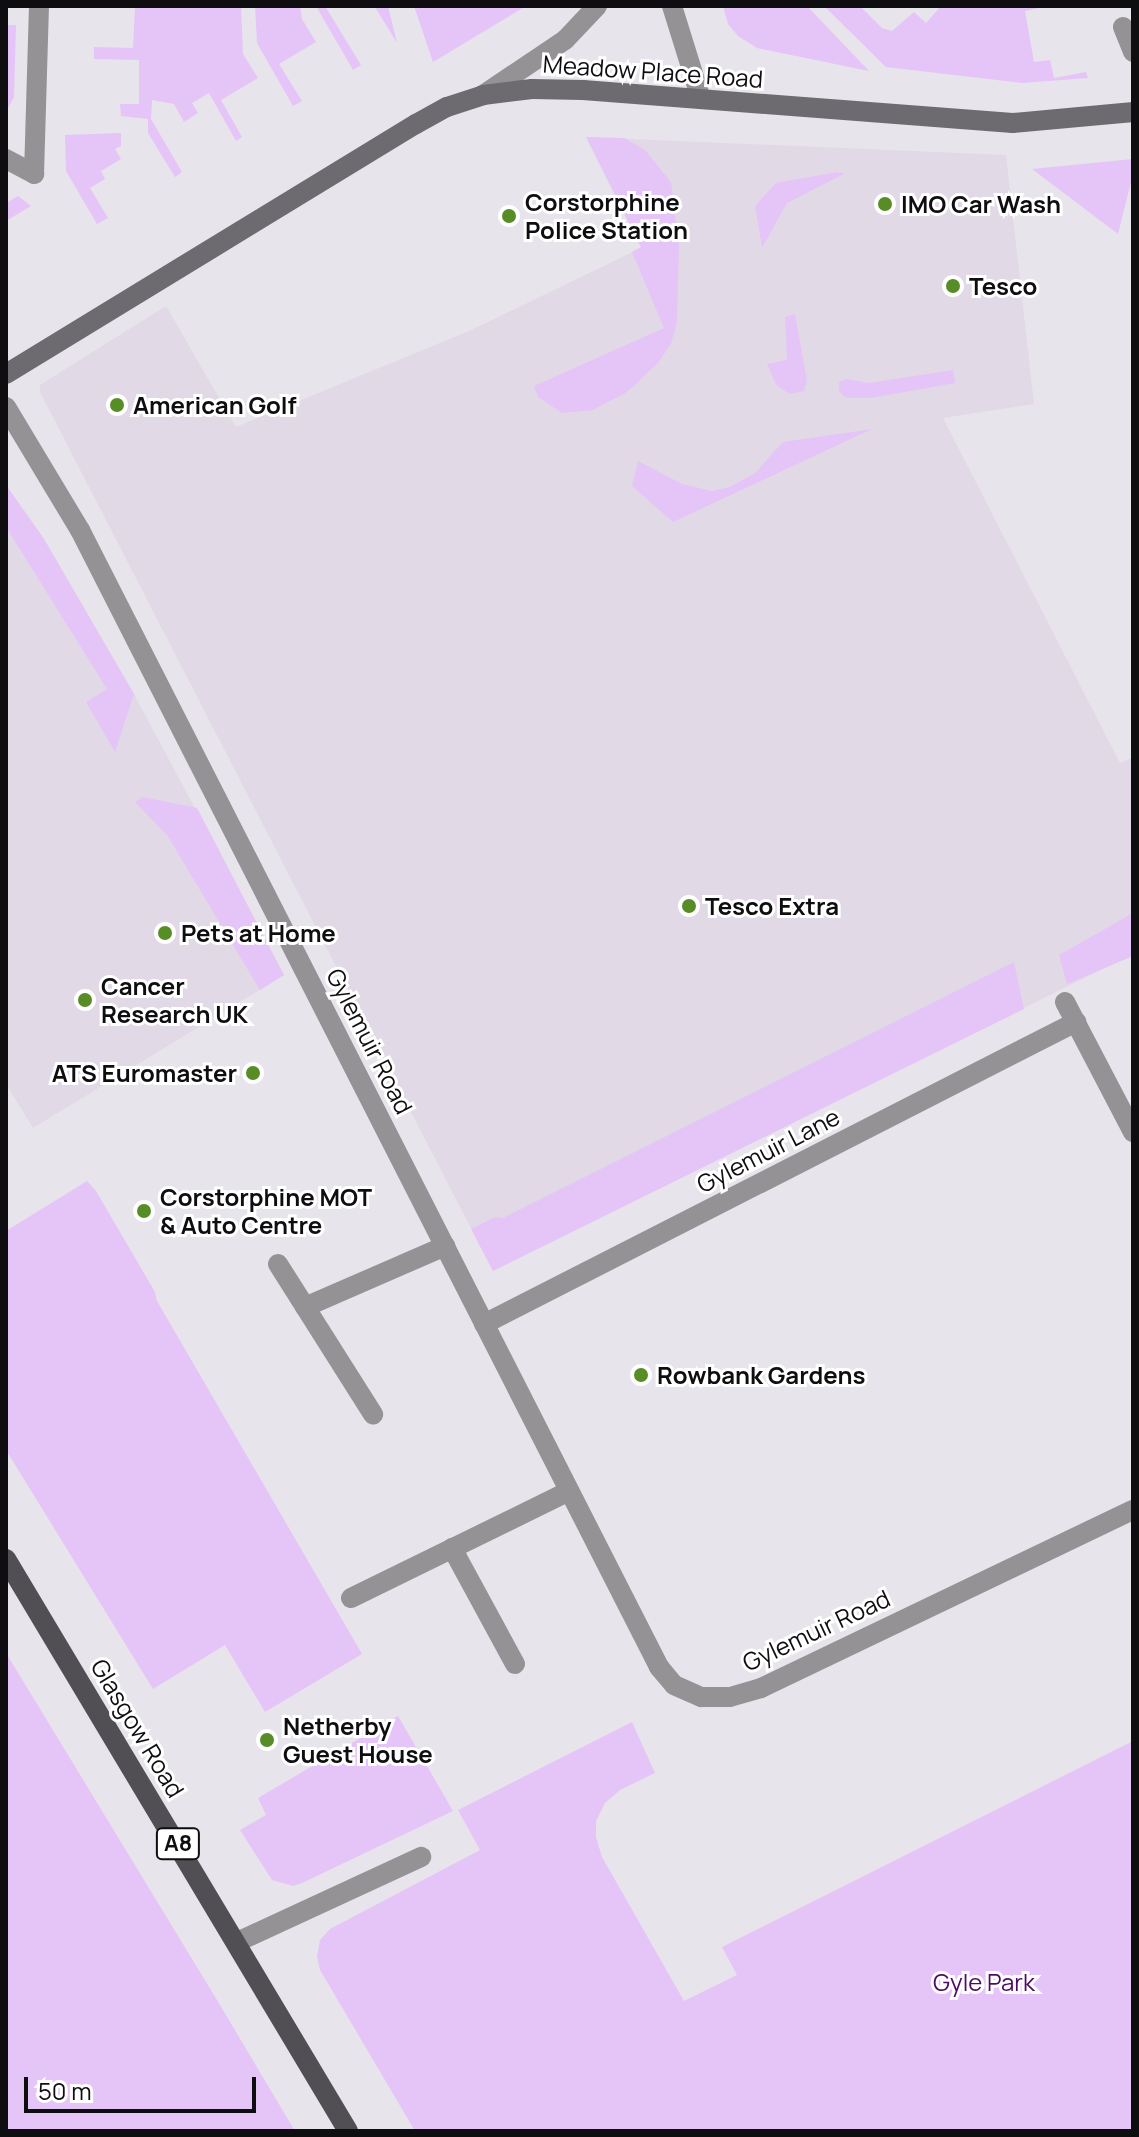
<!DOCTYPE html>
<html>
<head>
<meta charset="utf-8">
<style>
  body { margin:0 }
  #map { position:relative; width:1139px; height:2137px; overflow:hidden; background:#e8e4eb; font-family:Manrope,sans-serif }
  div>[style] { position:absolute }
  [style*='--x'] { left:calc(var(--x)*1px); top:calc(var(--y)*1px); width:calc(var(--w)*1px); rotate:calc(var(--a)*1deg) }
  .built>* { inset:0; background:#e2d9e7 }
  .green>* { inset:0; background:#e5c4f8 }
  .minor>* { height:20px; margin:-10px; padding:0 10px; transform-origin:10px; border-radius:10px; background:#949295 }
  .tertiary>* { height:20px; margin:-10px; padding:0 10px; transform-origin:10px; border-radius:10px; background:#949295 }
  .secondary>* { height:20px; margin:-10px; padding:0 10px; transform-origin:10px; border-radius:10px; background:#6d6b6f }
  .primary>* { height:20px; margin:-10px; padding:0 10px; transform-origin:10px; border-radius:10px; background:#524f54 }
  .dots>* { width:22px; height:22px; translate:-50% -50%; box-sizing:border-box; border:4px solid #fff; border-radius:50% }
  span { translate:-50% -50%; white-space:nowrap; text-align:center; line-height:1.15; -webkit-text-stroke:6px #fff; paint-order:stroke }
  .shield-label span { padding:2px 6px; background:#fff; border:2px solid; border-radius:6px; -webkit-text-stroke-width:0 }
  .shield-label { font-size:22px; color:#0e0d0f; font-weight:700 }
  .street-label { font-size:24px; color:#0e0d0f }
  .poi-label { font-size:24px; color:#0e0d0f; font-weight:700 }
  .left { translate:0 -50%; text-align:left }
  .right { translate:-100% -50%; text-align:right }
  .park-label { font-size:24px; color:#4c0b66 }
  .frame { position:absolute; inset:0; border:8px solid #0e0d0f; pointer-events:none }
  .scale { position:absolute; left:24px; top:2077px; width:232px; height:36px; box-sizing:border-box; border:4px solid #0e0d0f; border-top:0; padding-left:10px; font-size:24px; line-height:28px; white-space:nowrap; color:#0e0d0f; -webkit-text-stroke:6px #fff; paint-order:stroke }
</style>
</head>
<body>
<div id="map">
  <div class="built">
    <i style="clip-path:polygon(586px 137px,1006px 155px,1034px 404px,943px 418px,1120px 763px,1133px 757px,1133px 954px,493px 1271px,40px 392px,40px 385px,166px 306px,236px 427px,469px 331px,641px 248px)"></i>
    <i style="clip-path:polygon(6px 485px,44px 539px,134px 694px,284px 975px,33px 1128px,6px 1084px)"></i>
  </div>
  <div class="green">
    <i style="clip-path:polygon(241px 6px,243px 54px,258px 78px,221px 100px,242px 137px,236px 141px,209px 93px,192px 103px,198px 113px,184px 122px,174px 104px,152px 100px,151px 119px,182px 172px,175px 177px,148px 133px,148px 119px,121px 116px,120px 104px,139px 104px,139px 60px,94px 59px,94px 47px,133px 48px,135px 8px)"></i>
    <i style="clip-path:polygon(255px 6px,300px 6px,302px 19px,316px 42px,279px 64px,302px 101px,293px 106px,257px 43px)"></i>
    <i style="clip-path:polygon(316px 6px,325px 6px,361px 65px,353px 70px)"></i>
    <i style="clip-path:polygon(375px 6px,388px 6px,397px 43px,375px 7px)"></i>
    <i style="clip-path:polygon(414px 6px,526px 6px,433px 62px)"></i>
    <i style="clip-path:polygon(723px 6px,807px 6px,869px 71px,757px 48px,738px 36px,728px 24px)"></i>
    <i style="clip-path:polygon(824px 6px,860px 6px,882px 28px,892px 31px,914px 12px,926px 23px,941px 6px,1048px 6px,1025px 11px,1034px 62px,1050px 60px,1054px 78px,1086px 72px,1088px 78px,1022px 83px,886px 67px)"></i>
    <i style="clip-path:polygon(6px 25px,16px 25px,14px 97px,6px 112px)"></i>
    <i style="clip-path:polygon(121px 133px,121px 146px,115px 149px,121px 159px,101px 171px,105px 179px,90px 188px,108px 218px,97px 224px,66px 171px,65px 135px)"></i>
    <i style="clip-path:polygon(586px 137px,624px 138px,645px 150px,671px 182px,679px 247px,677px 322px,671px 344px,658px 363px,627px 392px,593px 410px,562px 413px,538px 397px,534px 386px,664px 328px,632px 252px,641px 247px)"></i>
    <i style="clip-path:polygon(1133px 159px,1133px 174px,1118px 234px,1032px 169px)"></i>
    <i style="clip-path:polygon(837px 172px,844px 174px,787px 203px,762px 248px,755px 206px,776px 183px)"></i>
    <i style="clip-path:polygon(18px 196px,31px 206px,6px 221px,6px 203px)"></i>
    <i style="clip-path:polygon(795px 314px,807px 381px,804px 391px,790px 394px,776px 385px,767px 364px,787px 360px,785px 317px)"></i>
    <i style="clip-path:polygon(953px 370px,955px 383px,871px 398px,846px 398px,839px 391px,839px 382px,847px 379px,869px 383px)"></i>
    <i style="clip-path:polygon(872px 429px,673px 522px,632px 486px,638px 461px,682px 484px,712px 491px,730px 487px,755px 473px,783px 442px)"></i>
    <i style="clip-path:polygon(6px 485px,44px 539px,134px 694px,115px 752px,86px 702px,107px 689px,6px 527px)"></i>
    <i style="clip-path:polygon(143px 797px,197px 808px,284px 975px,260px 990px,167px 835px,135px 802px)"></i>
    <i style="clip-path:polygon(1133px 913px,1133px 956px,1067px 984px,1059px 955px)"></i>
    <i style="clip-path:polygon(1014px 962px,1024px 1009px,493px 1271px,471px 1229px,495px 1217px,503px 1218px)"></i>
    <i style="clip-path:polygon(87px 1181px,96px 1191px,155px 1292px,157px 1301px,362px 1654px,265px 1712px,225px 1645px,153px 1689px,6px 1450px,6px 1231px)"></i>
    <i style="clip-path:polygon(6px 1653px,217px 2000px,295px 2131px,6px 2131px)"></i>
    <i style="clip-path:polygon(398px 1716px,453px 1811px,302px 1883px,293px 1886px,272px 1880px,240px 1830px,266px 1815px,258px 1798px)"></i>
    <i style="clip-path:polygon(632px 1722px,655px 1773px,620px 1790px,605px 1803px,596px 1821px,596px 1837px,602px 1857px,684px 2001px,737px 1975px,722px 1947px,1133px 1741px,1133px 2131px,415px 2131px,320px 1970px,317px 1957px,320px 1940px,330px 1929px,480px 1850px,458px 1810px)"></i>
  </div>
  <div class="minor">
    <i style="--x:1123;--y:27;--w:27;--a:68"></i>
    <i style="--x:6;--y:159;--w:32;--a:28"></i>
    <i style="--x:34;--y:174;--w:168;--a:-88.3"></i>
    <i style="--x:6;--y:407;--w:144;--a:59"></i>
    <i style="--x:80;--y:530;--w:1276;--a:63.01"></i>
    <i style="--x:659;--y:1667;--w:23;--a:50"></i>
    <i style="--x:674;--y:1685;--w:30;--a:24"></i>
    <i style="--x:701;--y:1697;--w:29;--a:0"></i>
    <i style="--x:730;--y:1697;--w:32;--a:-16"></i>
    <i style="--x:761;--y:1688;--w:412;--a:-25.6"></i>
    <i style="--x:1065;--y:1002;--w:147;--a:62.4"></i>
    <i style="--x:278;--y:1264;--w:178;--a:57.7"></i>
    <i style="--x:305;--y:1307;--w:153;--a:-23.5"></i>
    <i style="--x:484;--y:1324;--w:665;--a:-27.03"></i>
    <i style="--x:452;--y:1548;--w:132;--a:61.5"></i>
    <i style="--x:351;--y:1598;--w:243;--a:-26.1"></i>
    <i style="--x:237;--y:1942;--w:203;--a:-24.8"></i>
  </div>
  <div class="tertiary">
    <i style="--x:672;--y:6;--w:97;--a:72.7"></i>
    <i style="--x:483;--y:95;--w:99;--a:-33.9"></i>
    <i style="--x:565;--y:40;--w:47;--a:-46.7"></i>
  </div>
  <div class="secondary">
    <i style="--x:6;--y:374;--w:480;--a:-31.4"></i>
    <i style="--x:416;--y:124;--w:35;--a:-29"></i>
    <i style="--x:447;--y:107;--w:38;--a:-18"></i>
    <i style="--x:483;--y:95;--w:49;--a:-7"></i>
    <i style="--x:532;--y:89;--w:51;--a:1.1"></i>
    <i style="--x:583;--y:90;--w:431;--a:4.4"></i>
    <i style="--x:1013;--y:123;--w:121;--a:-5.2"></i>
  </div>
  <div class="primary">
    <i style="--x:6;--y:1559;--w:666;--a:59.12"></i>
  </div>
  <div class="dots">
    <i style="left:885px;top:204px;background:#578c26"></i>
    <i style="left:509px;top:216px;background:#578c26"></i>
    <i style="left:953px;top:286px;background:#578c26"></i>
    <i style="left:117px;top:405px;background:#578c26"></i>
    <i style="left:689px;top:906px;background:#578c26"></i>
    <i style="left:165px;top:933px;background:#578c26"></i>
    <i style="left:85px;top:1000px;background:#578c26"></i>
    <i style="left:253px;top:1073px;background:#578c26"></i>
    <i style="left:144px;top:1211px;background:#578c26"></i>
    <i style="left:641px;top:1375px;background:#578c26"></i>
    <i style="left:267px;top:1740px;background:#578c26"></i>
  </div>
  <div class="shield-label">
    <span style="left:178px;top:1844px">A8</span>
  </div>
  <div class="street-label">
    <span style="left:653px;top:71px;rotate:4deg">Meadow Place Road</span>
    <span style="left:370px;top:1041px;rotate:63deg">Gylemuir Road</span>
    <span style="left:768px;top:1150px;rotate:-27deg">Gylemuir Lane</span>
    <span style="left:816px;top:1630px;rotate:-25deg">Gylemuir Road</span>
    <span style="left:138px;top:1728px;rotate:59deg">Glasgow Road</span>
  </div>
  <div class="poi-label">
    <span class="left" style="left:525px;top:216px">Corstorphine<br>Police Station</span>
    <span class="left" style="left:901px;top:204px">IMO Car Wash</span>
    <span class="left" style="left:969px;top:286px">Tesco</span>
    <span class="left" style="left:133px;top:405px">American Golf</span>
    <span class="left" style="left:705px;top:906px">Tesco Extra</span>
    <span class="left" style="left:181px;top:933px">Pets at Home</span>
    <span class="left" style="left:101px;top:1000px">Cancer<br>Research UK</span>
    <span class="right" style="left:237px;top:1073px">ATS Euromaster</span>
    <span class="left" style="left:160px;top:1211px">Corstorphine MOT<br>&amp; Auto Centre</span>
    <span class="left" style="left:657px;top:1375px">Rowbank Gardens</span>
    <span class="left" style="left:283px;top:1740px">Netherby<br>Guest House</span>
  </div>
  <div class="park-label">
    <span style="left:984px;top:1982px">Gyle Park</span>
  </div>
  <div class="frame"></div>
  <div class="scale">50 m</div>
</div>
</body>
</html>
